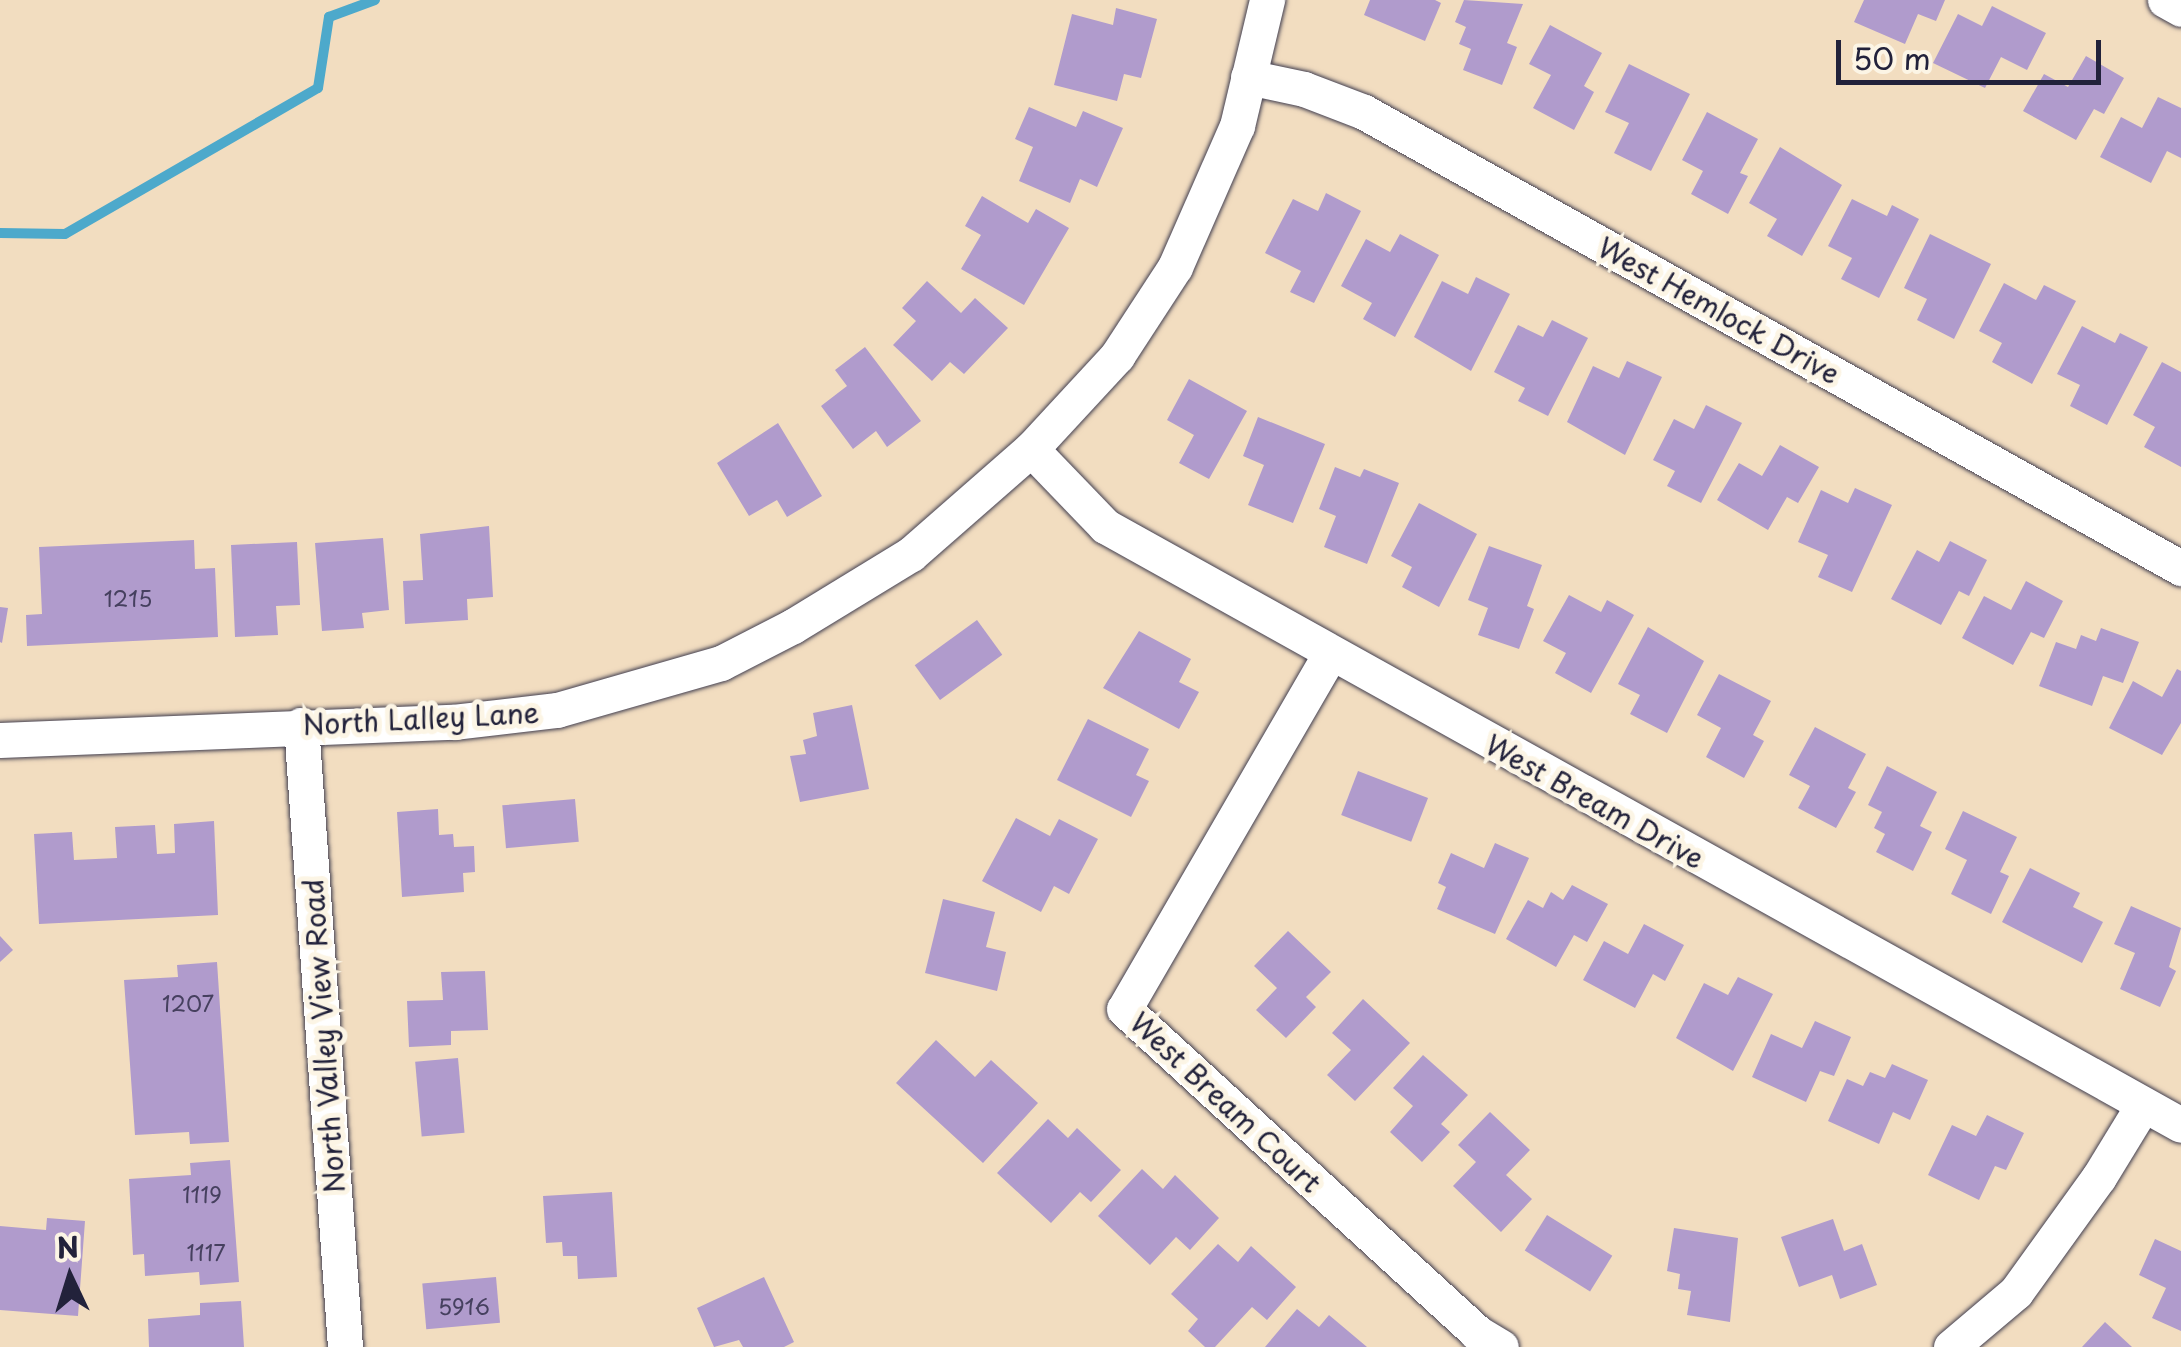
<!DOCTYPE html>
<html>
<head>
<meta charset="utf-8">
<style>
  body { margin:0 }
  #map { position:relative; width:2181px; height:1347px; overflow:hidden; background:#f2ddc0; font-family:"Playpen Sans",sans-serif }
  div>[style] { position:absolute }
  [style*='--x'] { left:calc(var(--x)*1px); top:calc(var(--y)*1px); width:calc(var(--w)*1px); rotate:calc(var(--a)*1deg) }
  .stream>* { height:10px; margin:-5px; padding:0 5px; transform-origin:5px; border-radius:5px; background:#4da9cb }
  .building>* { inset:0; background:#b09bcc; transform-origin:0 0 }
  .roads { filter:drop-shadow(0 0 2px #413e4f) drop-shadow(0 0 2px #413e4f) }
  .minor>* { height:35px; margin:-17.5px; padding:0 17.5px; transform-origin:17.5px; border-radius:17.5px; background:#fff }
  span { translate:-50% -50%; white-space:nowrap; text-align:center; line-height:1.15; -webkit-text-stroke:10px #fcf5e5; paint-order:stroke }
  .number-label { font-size:22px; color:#46405f }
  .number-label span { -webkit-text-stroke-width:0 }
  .street-label { font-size:28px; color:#22223b }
  .north { position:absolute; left:20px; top:1227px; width:100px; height:100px; -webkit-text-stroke:8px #fcf5e5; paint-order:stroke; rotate:356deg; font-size:28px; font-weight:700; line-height:40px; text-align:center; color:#22223b }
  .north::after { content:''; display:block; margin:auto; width:35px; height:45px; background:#22223b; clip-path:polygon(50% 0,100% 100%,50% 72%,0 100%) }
  .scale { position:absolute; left:1836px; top:40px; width:265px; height:45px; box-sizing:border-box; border:5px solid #22223b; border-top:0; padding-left:12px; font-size:30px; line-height:35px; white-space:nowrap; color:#22223b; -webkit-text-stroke:8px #fcf5e5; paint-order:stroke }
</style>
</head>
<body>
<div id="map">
  <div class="stream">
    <i style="--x:0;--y:233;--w:65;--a:0.9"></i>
    <i style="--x:65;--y:234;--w:292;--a:-30"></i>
    <i style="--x:318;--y:88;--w:72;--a:-81.2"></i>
    <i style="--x:329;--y:17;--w:49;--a:-20.3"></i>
  </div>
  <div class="building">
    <i style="clip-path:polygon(1370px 0,1435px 0,1441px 3px,1425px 41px,1364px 15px)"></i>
    <i style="clip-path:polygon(1464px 0,1523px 4px,1507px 43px,1517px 47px,1502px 85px,1463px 70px,1471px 49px,1459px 44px,1466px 27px,1455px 22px)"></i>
    <i style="clip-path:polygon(1864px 0,1945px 0,1936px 21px,1918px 14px,1905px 44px,1854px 22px)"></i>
    <i style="clip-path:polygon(1992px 6px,2046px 33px,2027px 70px,2001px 57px,1985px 88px,1933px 63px,1958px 14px,1982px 26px)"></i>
    <i style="clip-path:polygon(1116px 8px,1157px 19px,1141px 78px,1124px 74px,1117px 101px,1054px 85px,1072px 14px,1113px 25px)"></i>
    <i style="clip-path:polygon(1550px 25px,1602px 53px,1584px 86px,1594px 92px,1574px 130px,1533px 108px,1551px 75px,1529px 64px)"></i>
    <i style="clip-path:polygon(2086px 56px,2124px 78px,2104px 114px,2094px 109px,2076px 140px,2023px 111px,2044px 74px,2068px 87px)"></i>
    <i style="clip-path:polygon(1629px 64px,1690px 94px,1651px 171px,1614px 153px,1629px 123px,1605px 112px)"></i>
    <i style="clip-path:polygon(2158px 97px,2181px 108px,2181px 158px,2167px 151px,2151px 183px,2100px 157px,2121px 117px,2142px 128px)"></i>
    <i style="clip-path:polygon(1029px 107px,1076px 127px,1083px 111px,1123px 128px,1097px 187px,1080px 179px,1070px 203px,1019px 181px,1033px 147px,1015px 139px)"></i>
    <i style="clip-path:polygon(1707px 112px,1758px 139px,1740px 173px,1748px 176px,1728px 214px,1691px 194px,1703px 171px,1682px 160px)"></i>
    <i style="clip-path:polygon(1780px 147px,1842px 185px,1802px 256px,1767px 236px,1777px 219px,1749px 203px)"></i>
    <i style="clip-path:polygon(1326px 193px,1361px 211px,1314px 303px,1290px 292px,1301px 271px,1265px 253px,1293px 199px,1318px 211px)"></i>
    <i style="clip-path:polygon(982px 196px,1028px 223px,1036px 209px,1069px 228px,1024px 305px,961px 269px,981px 235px,965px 226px)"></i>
    <i style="clip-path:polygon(1852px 199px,1887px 216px,1892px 205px,1919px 219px,1879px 298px,1841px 279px,1852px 258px,1828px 246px)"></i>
    <i style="clip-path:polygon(1400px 234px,1439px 255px,1395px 337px,1363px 319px,1372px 303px,1341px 286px,1366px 239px,1390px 252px)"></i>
    <i style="clip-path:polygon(1930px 234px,1991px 264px,1954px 339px,1917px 320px,1927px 299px,1904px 288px)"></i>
    <i style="clip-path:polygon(1476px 277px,1510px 294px,1471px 371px,1414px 337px,1442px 281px,1468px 294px)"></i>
    <i style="clip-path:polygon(927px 281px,961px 313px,975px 298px,1008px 328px,964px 374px,950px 362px,932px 381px,893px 345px,916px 321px,902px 308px)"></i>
    <i style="clip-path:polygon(2004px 283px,2036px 300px,2044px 285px,2076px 301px,2032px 384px,1992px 362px,2002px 343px,1979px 331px)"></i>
    <i style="clip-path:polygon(1552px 320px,1588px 338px,1548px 416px,1518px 401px,1525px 388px,1494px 372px,1518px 325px,1543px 337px)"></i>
    <i style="clip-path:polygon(2082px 326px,2115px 343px,2120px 333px,2148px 347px,2107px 425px,2070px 406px,2080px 385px,2057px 374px)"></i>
    <i style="clip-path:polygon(865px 347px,921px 421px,887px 447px,876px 431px,853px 449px,821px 406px,847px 386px,835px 370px)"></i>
    <i style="clip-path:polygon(1627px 361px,1662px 377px,1625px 455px,1567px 422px,1593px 366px,1619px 378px)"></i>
    <i style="clip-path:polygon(2162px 362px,2181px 372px,2181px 467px,2144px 447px,2155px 427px,2133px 415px)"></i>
    <i style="clip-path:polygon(1189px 379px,1247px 411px,1209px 479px,1179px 463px,1194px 435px,1167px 420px)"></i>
    <i style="clip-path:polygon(1706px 405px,1742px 423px,1701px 503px,1667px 486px,1675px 471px,1653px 460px,1674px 419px,1694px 429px)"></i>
    <i style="clip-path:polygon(1258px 417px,1325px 444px,1293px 523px,1248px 505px,1264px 465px,1243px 456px)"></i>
    <i style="clip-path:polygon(778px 423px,822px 496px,787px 517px,777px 500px,749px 516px,717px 463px)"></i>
    <i style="clip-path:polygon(1780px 445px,1819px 467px,1798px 503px,1787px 497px,1768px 530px,1717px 500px,1739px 463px,1762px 476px)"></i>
    <i style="clip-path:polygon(1335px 467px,1360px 477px,1364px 469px,1399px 483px,1367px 564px,1324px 547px,1336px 516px,1319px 509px)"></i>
    <i style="clip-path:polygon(1855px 488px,1892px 505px,1852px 592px,1818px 577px,1828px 555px,1798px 542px,1821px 490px,1848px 503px)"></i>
    <i style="clip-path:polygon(1419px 503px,1477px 534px,1439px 607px,1402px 587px,1412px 567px,1391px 556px)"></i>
    <i style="clip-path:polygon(489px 526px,493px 597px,467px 599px,468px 620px,405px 624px,403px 581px,423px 580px,420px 534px)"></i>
    <i style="clip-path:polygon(383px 538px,389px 610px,362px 613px,364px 628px,322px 631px,315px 543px)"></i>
    <i style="clip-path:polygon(194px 540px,195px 569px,215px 568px,218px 637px,27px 646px,26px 615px,42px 614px,39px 547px)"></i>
    <i style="clip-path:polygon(1950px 541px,1987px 560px,1969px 596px,1959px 591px,1941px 625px,1891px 599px,1917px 550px,1939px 562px)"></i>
    <i style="clip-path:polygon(297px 542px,300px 605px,276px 606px,278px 635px,235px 637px,231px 545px)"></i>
    <i style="clip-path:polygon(1489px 546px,1542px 565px,1527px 606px,1534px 609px,1519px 649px,1478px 635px,1488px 608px,1468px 600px)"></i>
    <i style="clip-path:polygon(2026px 581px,2063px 601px,2044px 638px,2031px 632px,2013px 665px,1962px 638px,1984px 596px,2011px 610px)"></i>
    <i style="clip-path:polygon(1569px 595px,1601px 612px,1607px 600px,1634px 615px,1591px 693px,1555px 673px,1566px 653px,1543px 641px)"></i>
    <i style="clip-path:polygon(0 607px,8px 608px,2px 643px,0 642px)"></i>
    <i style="left:977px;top:620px;width:43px;height:77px;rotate:54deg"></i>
    <i style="clip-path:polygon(1648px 627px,1704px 661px,1667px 733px,1630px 714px,1640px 695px,1618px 684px)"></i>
    <i style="clip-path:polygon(2101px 628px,2139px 642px,2123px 683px,2103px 676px,2092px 706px,2039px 686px,2056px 642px,2076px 649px,2081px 635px,2096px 641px)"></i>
    <i style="clip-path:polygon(1139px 631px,1191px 659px,1179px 682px,1199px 692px,1179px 729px,1103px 688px)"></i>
    <i style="clip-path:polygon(2177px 669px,2181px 671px,2181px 723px,2162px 755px,2109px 728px,2133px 681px,2162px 697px)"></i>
    <i style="clip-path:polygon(1719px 674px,1771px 701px,1753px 735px,1764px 741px,1744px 778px,1706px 757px,1721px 728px,1697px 715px)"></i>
    <i style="clip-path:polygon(852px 705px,869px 789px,800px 802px,790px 756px,806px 754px,803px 740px,817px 736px,813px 713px)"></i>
    <i style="clip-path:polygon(1088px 719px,1149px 749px,1136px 775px,1149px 781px,1131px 817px,1057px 780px)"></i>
    <i style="clip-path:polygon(1815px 727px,1866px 754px,1848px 788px,1856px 792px,1836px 828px,1798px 808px,1810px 786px,1789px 775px)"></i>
    <i style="clip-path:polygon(1887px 766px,1937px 792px,1920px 826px,1932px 832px,1913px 871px,1876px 852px,1885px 834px,1874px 828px,1882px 812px,1868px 805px)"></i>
    <i style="left:1358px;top:771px;width:75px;height:47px;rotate:21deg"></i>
    <i style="left:575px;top:799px;width:43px;height:73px;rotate:85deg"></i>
    <i style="clip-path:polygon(438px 809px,439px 835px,453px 834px,454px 847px,474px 846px,475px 872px,463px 873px,464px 892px,402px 897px,397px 812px)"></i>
    <i style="clip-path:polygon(1963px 811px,2017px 837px,2000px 872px,2009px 876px,1991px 914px,1951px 894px,1967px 860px,1945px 849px)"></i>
    <i style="clip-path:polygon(1016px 818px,1050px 836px,1059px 819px,1098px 839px,1069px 894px,1054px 886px,1041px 912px,982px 881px)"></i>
    <i style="clip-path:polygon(214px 821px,218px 915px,39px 924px,34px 834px,72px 832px,74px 860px,117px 858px,115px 827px,155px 825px,157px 854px,175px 853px,174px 824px)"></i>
    <i style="clip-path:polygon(1495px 843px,1529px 858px,1495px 934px,1437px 909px,1446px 887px,1438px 883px,1451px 853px,1484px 868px)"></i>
    <i style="clip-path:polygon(2030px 868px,2080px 893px,2073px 907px,2103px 922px,2082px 963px,2002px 922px)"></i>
    <i style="clip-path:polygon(1572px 885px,1608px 904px,1587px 942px,1574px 935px,1556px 967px,1506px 939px,1528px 900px,1543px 908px,1551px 892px,1563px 900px)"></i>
    <i style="clip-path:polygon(943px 899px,995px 912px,986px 947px,1006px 952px,997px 991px,925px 973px)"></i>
    <i style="clip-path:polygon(2131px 906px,2181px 928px,2169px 967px,2176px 971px,2160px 1007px,2120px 989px,2135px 953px,2114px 944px)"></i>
    <i style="clip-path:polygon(1644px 924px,1684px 945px,1665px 981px,1653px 974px,1635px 1008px,1583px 980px,1604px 941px,1628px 954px)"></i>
    <i style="clip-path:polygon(1288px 931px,1331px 972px,1306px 997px,1316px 1007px,1286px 1038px,1256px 1010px,1277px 988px,1254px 966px)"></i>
    <i style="clip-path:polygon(0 936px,13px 950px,0 962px)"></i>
    <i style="clip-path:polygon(217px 962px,229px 1142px,190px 1144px,189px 1132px,135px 1135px,124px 980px,178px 977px,177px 965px)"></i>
    <i style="clip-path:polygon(485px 971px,488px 1030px,451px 1031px,451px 1045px,409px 1047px,407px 1001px,443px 1000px,441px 972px)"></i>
    <i style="clip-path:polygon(1738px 977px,1773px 994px,1733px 1071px,1676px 1038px,1704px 983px,1728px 995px)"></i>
    <i style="clip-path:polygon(1363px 999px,1410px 1043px,1355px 1101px,1327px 1075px,1351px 1050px,1332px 1033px)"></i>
    <i style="clip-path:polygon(1815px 1021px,1851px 1037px,1834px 1076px,1820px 1071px,1806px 1102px,1752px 1077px,1771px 1034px,1802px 1048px)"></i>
    <i style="clip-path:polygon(936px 1040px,975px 1077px,991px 1060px,1038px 1103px,983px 1163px,896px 1083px)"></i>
    <i style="clip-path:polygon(1423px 1055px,1468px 1095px,1441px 1124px,1450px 1132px,1422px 1162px,1390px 1132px,1413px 1106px,1393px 1088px)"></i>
    <i style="left:458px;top:1058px;width:75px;height:43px;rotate:85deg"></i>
    <i style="clip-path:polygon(1892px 1064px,1928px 1080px,1910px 1120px,1893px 1112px,1879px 1144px,1828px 1121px,1847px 1079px,1863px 1086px,1870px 1072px,1885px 1078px)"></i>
    <i style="clip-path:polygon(1490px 1112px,1530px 1150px,1506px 1175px,1532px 1199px,1501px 1232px,1453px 1186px,1476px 1162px,1458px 1145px)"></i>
    <i style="clip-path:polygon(1987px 1115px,2024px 1133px,2006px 1170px,1995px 1166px,1979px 1200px,1928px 1175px,1952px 1125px,1976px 1136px)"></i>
    <i style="clip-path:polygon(1048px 1119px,1068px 1138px,1077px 1128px,1121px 1170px,1091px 1202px,1080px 1192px,1051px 1223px,997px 1173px)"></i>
    <i style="clip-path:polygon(230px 1160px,239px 1282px,200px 1285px,199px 1272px,145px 1276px,144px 1254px,133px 1255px,129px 1179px,191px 1175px,190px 1163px)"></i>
    <i style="clip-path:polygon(1142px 1169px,1163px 1189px,1175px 1175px,1219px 1218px,1190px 1250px,1176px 1237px,1150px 1265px,1098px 1216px)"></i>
    <i style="clip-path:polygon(612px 1192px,617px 1277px,578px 1279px,577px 1256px,563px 1256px,562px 1242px,546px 1243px,543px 1196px)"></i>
    <i style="left:1547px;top:1215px;width:77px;height:42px;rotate:32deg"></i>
    <i style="clip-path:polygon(47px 1218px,85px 1221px,78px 1316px,0 1310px,0 1226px,46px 1230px)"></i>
    <i style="clip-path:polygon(1833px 1219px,1844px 1251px,1862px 1244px,1877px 1285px,1840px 1299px,1832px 1275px,1799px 1287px,1781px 1237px)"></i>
    <i style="clip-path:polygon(1674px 1228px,1738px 1238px,1730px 1322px,1687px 1315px,1691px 1291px,1678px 1289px,1680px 1274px,1667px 1271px)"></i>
    <i style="clip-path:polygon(2155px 1239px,2181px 1251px,2181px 1331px,2152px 1318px,2166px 1288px,2139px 1275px)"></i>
    <i style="clip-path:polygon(1218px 1244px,1238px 1262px,1251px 1246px,1296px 1287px,1267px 1320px,1252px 1307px,1215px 1347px,1205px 1347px,1188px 1331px,1198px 1319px,1171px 1294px)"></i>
    <i style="left:496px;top:1277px;width:46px;height:74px;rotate:85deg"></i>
    <i style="clip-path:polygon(764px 1277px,794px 1342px,784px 1347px,743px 1347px,739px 1340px,714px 1347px,697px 1308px)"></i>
    <i style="clip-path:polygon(241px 1301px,244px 1347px,149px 1347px,148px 1319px,200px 1315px,200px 1303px)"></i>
    <i style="clip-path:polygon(1297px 1309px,1319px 1327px,1329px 1315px,1367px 1347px,1265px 1347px)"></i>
    <i style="clip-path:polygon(2105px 1322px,2132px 1347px,2082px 1347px)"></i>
  </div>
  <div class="roads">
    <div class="minor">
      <i style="--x:2165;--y:0;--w:18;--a:29"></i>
      <i style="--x:1248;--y:77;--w:57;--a:12.1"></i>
      <i style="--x:1304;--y:89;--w:64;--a:21"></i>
      <i style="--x:1364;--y:112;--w:936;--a:29.17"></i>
      <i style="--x:1031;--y:449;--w:107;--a:46.1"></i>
      <i style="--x:1105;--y:526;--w:1231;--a:29.1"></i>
      <i style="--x:1330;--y:654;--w:410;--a:120.1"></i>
      <i style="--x:1124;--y:1009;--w:478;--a:42.5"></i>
      <i style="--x:1476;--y:1332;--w:29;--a:31"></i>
      <i style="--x:301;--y:725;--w:624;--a:85.95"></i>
      <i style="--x:0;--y:740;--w:453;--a:-2.3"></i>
      <i style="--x:453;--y:722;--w:105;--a:-6.6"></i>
      <i style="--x:557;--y:710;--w:171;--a:-16"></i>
      <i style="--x:721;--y:663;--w:81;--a:-27.2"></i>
      <i style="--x:793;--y:626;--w:138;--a:-31.4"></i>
      <i style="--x:911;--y:554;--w:159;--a:-41.2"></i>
      <i style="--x:1031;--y:449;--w:127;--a:-47.2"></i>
      <i style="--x:1117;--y:356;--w:106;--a:-56.9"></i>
      <i style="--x:1175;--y:267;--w:154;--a:-66.3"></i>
      <i style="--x:1237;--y:126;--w:130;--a:-76.6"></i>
      <i style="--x:1951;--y:1347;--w:85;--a:-40.2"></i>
      <i style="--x:2016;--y:1292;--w:142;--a:-54.2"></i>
      <i style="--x:2099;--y:1177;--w:84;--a:-58.6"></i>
    </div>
  </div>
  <div class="number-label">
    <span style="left:128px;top:598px">1215</span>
    <span style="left:188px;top:1003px">1207</span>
    <span style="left:202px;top:1194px">1119</span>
    <span style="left:206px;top:1252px">1117</span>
    <span style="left:464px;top:1306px">5916</span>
  </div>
  <div class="street-label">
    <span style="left:1719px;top:310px;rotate:29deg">West Hemlock Drive</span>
    <span style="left:421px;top:718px;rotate:-3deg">North Lalley Lane</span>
    <span style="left:1595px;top:801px;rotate:29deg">West Bream Drive</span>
    <span style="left:323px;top:1036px;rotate:-94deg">North Valley View Road</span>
    <span style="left:1226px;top:1102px;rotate:43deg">West Bream Court</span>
  </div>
  <div class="north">N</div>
  <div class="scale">50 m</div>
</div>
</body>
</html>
